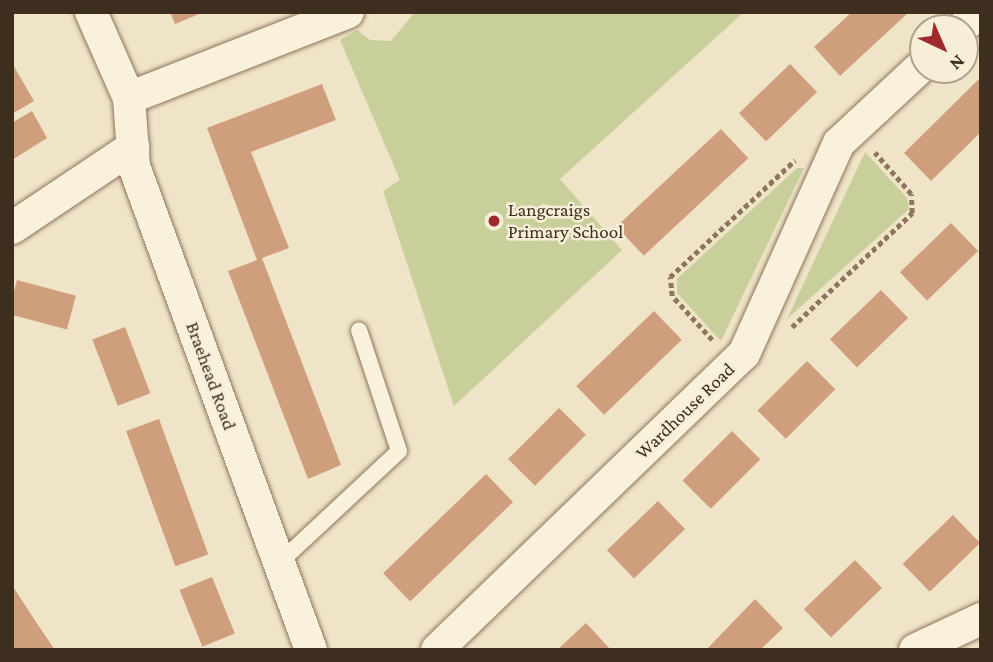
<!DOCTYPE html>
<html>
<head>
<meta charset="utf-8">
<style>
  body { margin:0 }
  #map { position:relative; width:993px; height:662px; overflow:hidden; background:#f0e4c8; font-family:"Crimson Pro",serif }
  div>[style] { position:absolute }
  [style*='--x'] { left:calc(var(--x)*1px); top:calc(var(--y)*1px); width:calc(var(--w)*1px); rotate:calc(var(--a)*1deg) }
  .green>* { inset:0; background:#c9cf9b }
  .building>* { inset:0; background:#cf9f7d; transform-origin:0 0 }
  .path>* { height:4.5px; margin-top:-2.25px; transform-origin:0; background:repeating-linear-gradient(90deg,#8d765c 0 5px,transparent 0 8.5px) }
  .roads { filter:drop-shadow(0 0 2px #8d765c) drop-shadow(0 0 2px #8d765c) }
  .lane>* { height:16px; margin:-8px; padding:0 8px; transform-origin:8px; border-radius:8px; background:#faf1dc }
  .street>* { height:32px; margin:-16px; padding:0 16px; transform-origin:16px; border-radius:16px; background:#faf1dc }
  .dots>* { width:19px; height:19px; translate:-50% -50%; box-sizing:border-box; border:4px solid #f7eed8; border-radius:50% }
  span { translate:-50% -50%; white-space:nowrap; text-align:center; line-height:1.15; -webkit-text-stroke:5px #f7eed8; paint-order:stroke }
  .poi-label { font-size:19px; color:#3d2e20 }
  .left { translate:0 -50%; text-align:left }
  .street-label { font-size:19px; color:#3d2e20 }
  .frame { position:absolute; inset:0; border:14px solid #3d2e20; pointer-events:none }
  .north { position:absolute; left:909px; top:14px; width:70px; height:70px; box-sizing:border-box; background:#f7eed8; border:2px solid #ada18e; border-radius:50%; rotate:136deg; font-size:19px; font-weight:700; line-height:28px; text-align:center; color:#3d2e20 }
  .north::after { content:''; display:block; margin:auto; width:24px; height:32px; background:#9e2a2b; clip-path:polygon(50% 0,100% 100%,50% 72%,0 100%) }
</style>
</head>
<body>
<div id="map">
  <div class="green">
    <i style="clip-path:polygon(415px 12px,744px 12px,560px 179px,622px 250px,454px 406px,383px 191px,400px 180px,340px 40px,357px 30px,370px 40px,391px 41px)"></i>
    <i style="clip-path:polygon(865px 152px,907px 198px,909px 209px,787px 319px)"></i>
    <i style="clip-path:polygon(797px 168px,804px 168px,721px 341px,677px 293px,677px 279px)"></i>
  </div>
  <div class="building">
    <i style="clip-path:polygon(170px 12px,204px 12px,175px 24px)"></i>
    <i style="clip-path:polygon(852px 12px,909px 12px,840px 76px,814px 47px)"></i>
    <i style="clip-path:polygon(12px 63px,34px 101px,12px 114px)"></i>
    <i style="left:790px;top:64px;width:39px;height:71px;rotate:46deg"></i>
    <i style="clip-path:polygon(981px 77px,981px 132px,931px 181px,904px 153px)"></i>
    <i style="clip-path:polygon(322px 84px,336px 120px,251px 152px,289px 248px,262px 258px,341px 465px,308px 479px,228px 271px,257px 260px,207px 128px)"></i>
    <i style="clip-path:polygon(32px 111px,47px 138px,12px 160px,12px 123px)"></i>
    <i style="left:721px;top:129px;width:40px;height:143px;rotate:47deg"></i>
    <i style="left:951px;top:223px;width:39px;height:71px;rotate:46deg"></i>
    <i style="left:17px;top:280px;width:61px;height:35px;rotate:15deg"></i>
    <i style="left:881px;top:290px;width:39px;height:71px;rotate:46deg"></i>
    <i style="left:654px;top:311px;width:40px;height:108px;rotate:46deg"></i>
    <i style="left:125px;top:327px;width:71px;height:35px;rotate:69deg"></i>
    <i style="left:807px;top:361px;width:40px;height:70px;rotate:45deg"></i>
    <i style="left:559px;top:408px;width:38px;height:72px;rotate:45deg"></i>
    <i style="left:159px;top:419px;width:144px;height:35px;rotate:70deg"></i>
    <i style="left:732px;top:431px;width:40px;height:70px;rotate:45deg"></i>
    <i style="left:486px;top:474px;width:39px;height:143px;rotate:46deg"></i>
    <i style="left:658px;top:501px;width:39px;height:71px;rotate:46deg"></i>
    <i style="left:953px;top:515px;width:39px;height:70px;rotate:46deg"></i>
    <i style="left:855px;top:560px;width:39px;height:71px;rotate:46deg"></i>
    <i style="left:212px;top:577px;width:61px;height:35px;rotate:68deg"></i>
    <i style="clip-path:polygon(12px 585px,36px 622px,55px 650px,12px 650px)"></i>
    <i style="clip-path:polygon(755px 599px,783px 628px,760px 650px,706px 650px)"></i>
    <i style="clip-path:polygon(586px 623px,611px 650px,557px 650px)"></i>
  </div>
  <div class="path">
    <i style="--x:792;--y:327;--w:166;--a:-43.5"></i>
    <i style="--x:912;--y:213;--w:19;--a:-93"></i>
    <i style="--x:911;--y:194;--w:55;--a:-131.3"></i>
    <i style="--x:712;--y:340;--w:59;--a:-132.3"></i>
    <i style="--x:672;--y:296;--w:19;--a:-96"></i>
    <i style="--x:670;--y:277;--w:171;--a:-43.1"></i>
  </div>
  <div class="roads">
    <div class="lane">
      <i style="--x:279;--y:563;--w:164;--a:-43"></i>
      <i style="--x:399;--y:451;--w:127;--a:-108.3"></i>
    </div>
    <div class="street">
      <i style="--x:91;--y:12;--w:94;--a:66.2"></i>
      <i style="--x:129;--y:98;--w:68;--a:85.8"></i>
      <i style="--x:134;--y:166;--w:515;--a:69.91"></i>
      <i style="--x:962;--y:28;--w:23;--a:-43"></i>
      <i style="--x:129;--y:98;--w:235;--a:-21.4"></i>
      <i style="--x:12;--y:228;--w:146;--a:-33.8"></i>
      <i style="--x:437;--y:650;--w:426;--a:-44"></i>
      <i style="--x:744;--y:354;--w:231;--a:-65.8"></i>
      <i style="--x:839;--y:143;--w:115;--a:-42.9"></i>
      <i style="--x:915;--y:650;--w:73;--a:-25.2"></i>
    </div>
  </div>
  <div class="dots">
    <i style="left:494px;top:221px;background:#9e2a2b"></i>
  </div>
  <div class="poi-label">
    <span class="left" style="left:508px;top:221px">Langcraigs<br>Primary School</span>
  </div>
  <div class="street-label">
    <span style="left:211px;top:376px;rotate:70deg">Braehead Road</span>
    <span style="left:685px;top:411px;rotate:-44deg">Wardhouse Road</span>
  </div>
  <div class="frame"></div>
  <div class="north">N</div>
</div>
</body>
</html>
